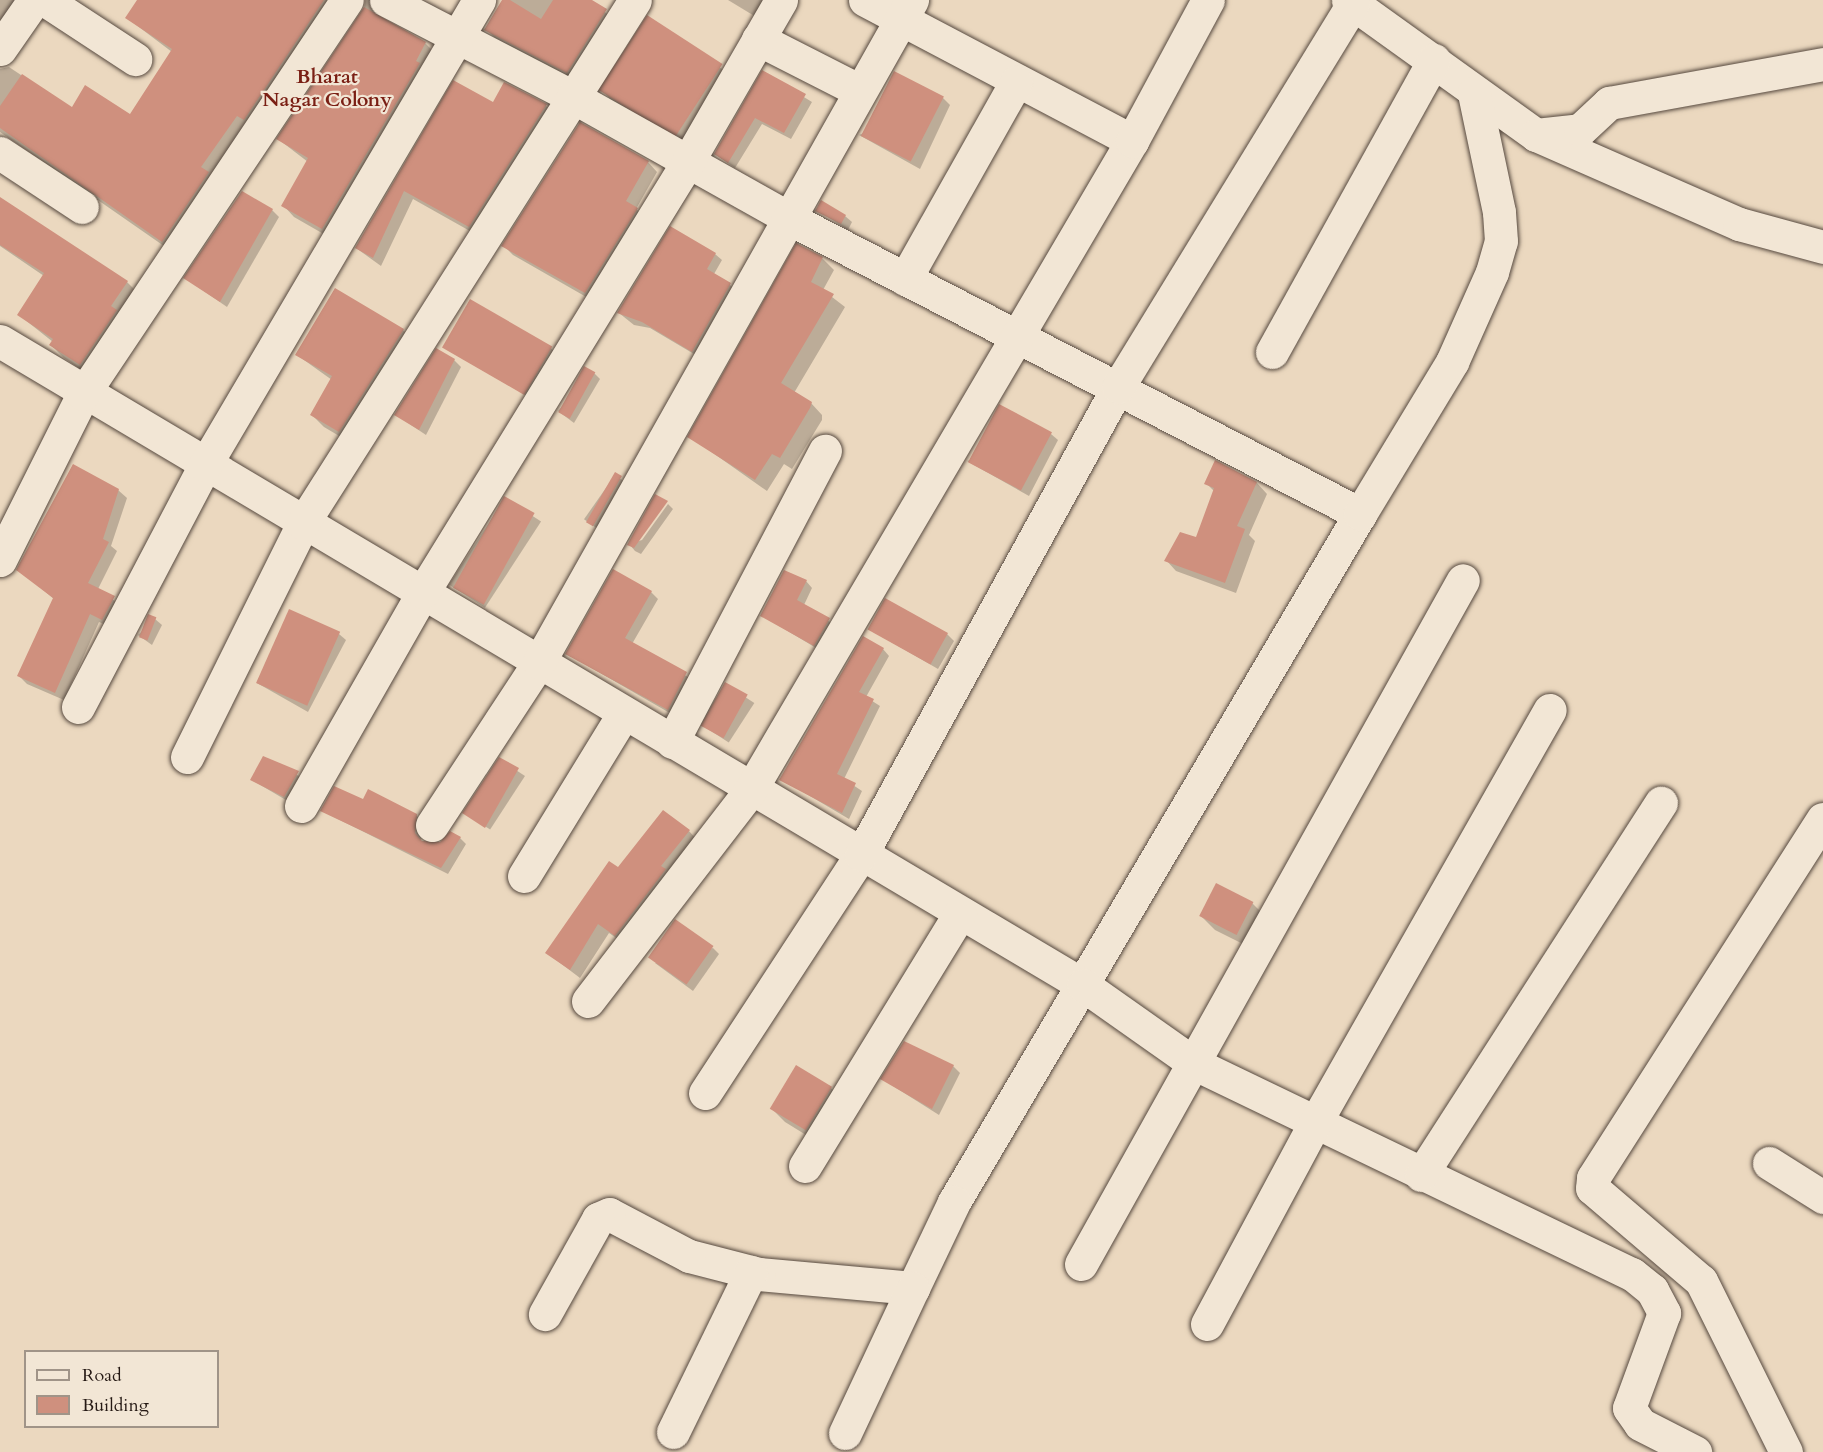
<!DOCTYPE html>
<html>
<head>
<meta charset="utf-8">
<style>
  body { margin:0 }
  #map { position:relative; width:1823px; height:1452px; overflow:hidden; background:#ebd8bf; font-family:Cardo,serif }
  div>[style] { position:absolute }
  [style*='--x'] { left:calc(var(--x)*1px); top:calc(var(--y)*1px); width:calc(var(--w)*1px); rotate:calc(var(--a)*1deg) }
  .shadow>* { inset:0; background:#0003; transform-origin:0 0 }
  .building>* { inset:0; background:#cf907e; transform-origin:0 0 }
  .roads { filter:drop-shadow(0 0 2px #56493f) drop-shadow(0 0 2px #56493f) }
  .minor>* { height:33px; margin:-16.5px; padding:0 16.5px; transform-origin:16.5px; border-radius:16.5px; background:#f2e6d5 }
  span { translate:-50% -50%; white-space:nowrap; text-align:center; line-height:1.15; -webkit-text-stroke:4.5px #f2e6d5; paint-order:stroke }
  .neighbourhood-label { font-size:20px; color:#7a1f14; font-weight:700 }
  .legend { position:absolute; left:24px; top:1350px; width:195px; height:78px; box-sizing:border-box; background:#f2e6d5; border:2px solid #a09488; margin:0; padding:8px 10px; list-style:none; font-size:18px; color:#251914 }
  .legend li { display:flex; align-items:center; gap:12px; height:30px }
  .legend b { width:30px; border:2px solid #a09488 }
</style>
</head>
<body>
<div id="map">
  <div class="shadow">
    <i style="clip-path:polygon(0 0,30px 0,0 40px)"></i>
    <i style="clip-path:polygon(139px 0,345px 0,174px 253px,0 132px,0 69px,9px 67px,72px 109px,131px 116px,172px 52px,127px 18px)"></i>
    <i style="clip-path:polygon(365px 0,385px 0,378px 14px,383px 21px,425px 43px,437px 55px,334px 240px,294px 217px,283px 205px,308px 162px,278px 139px,364px 10px)"></i>
    <i style="clip-path:polygon(504px 0,589px 0,618px 22px,579px 84px,498px 41px,486px 29px)"></i>
    <i style="clip-path:polygon(728px 0,774px 0,761px 20px)"></i>
    <i style="clip-path:polygon(648px 17px,732px 76px,692px 146px,612px 101px,602px 90px)"></i>
    <i style="clip-path:polygon(763px 72px,812px 102px,791px 139px,762px 124px,735px 168px,715px 154px)"></i>
    <i style="clip-path:polygon(454px 82px,494px 104px,546px 106px,554px 114px,477px 235px,413px 199px,381px 266px,356px 248px)"></i>
    <i style="clip-path:polygon(943px 98px,950px 105px,920px 169px,859px 135px)"></i>
    <i style="clip-path:polygon(648px 162px,657px 172px,636px 209px,646px 218px,595px 302px,513px 255px,503px 245px)"></i>
    <i style="clip-path:polygon(0 204px,127px 282px,140px 295px,93px 378px,64px 358px,51px 345px,53px 342px,19px 315px,44px 276px,0 246px)"></i>
    <i style="clip-path:polygon(272px 210px,279px 217px,227px 307px,185px 278px)"></i>
    <i style="clip-path:polygon(817px 210px,845px 216px,852px 222px,848px 230px)"></i>
    <i style="clip-path:polygon(797px 245px,823px 259px,834px 270px,823px 290px,845px 307px,794px 393px,811px 403px,822px 415px,822px 420px,792px 469px,784px 464px,767px 491px,689px 436px)"></i>
    <i style="clip-path:polygon(715px 254px,722px 260px,714px 274px,737px 290px,699px 357px,650px 328px,634px 325px,619px 313px)"></i>
    <i style="clip-path:polygon(403px 330px,415px 342px,351px 443px,324px 427px,312px 415px,332px 380px,297px 355px)"></i>
    <i style="clip-path:polygon(444px 348px,551px 348px,557px 355px,531px 398px)"></i>
    <i style="clip-path:polygon(454px 360px,461px 367px,426px 435px,396px 415px)"></i>
    <i style="clip-path:polygon(594px 373px,600px 379px,574px 423px,558px 411px)"></i>
    <i style="clip-path:polygon(1051px 434px,1058px 440px,1029px 496px,967px 461px)"></i>
    <i style="clip-path:polygon(1216px 462px,1257px 483px,1267px 494px,1249px 535px,1255px 541px,1236px 593px,1176px 571px,1166px 560px,1197px 539px,1215px 492px,1206px 483px)"></i>
    <i style="left:615px;top:475px;width:16px;height:54px;rotate:35deg"></i>
    <i style="clip-path:polygon(118px 490px,127px 498px,111px 546px,117px 551px,98px 589px,122px 606px,111px 627px,99px 622px,64px 700px,27px 684px,19px 676px,54px 599px,18px 569px)"></i>
    <i style="left:505px;top:498px;width:43px;height:103px;rotate:33deg"></i>
    <i style="clip-path:polygon(668px 504px,673px 509px,641px 554px,635px 551px,629px 544px,642px 540px)"></i>
    <i style="clip-path:polygon(806px 581px,812px 588px,804px 605px,836px 626px,821px 651px,761px 615px)"></i>
    <i style="clip-path:polygon(651px 592px,658px 599px,632px 644px,693px 680px,675px 716px,567px 654px)"></i>
    <i style="clip-path:polygon(155px 619px,162px 625px,152px 645px,138px 635px)"></i>
    <i style="clip-path:polygon(869px 629px,947px 634px,954px 641px,938px 669px)"></i>
    <i style="clip-path:polygon(339px 634px,346px 640px,308px 712px,257px 683px)"></i>
    <i style="clip-path:polygon(883px 649px,889px 656px,866px 697px,880px 706px,844px 779px,862px 791px,849px 819px,781px 779px)"></i>
    <i style="left:725px;top:684px;width:35px;height:47px;rotate:33deg"></i>
    <i style="clip-path:polygon(263px 758px,305px 779px,291px 803px,252px 780px)"></i>
    <i style="left:499px;top:759px;width:31px;height:64px;rotate:33deg"></i>
    <i style="clip-path:polygon(363px 801px,416px 815px,423px 822px,421px 841px,440px 843px,460px 838px,466px 844px,448px 874px,322px 811px)"></i>
    <i style="clip-path:polygon(689px 831px,698px 841px,625px 944px,609px 933px,580px 978px,547px 953px,619px 869px)"></i>
    <i style="clip-path:polygon(1252px 903px,1266px 917px,1251px 948px,1215px 930px,1201px 916px)"></i>
    <i style="clip-path:polygon(713px 948px,719px 954px,693px 991px,655px 963px)"></i>
    <i style="clip-path:polygon(953px 1066px,960px 1073px,939px 1115px,882px 1079px)"></i>
    <i style="clip-path:polygon(831px 1088px,845px 1102px,819px 1143px,785px 1122px,771px 1108px)"></i>
  </div>
  <div class="building">
    <i style="clip-path:polygon(137px 0,324px 0,244px 120px,237px 116px,201px 167px,209px 172px,162px 242px,0 128px,0 106px,22px 74px,72px 107px,85px 85px,130px 114px,172px 49px,125px 18px)"></i>
    <i style="clip-path:polygon(502px 0,510px 0,541px 19px,553px 0,592px 0,607px 9px,567px 73px,484px 30px)"></i>
    <i style="clip-path:polygon(364px 7px,426px 42px,416px 61px,420px 63px,322px 229px,281px 206px,308px 158px,276px 139px)"></i>
    <i style="left:647px;top:15px;width:90px;height:89px;rotate:33deg"></i>
    <i style="clip-path:polygon(762px 70px,806px 94px,784px 133px,755px 118px,728px 163px,714px 154px)"></i>
    <i style="left:894px;top:71px;width:56px;height:73px;rotate:27deg"></i>
    <i style="clip-path:polygon(453px 80px,493px 102px,504px 82px,547px 104px,469px 227px,404px 191px,373px 258px,355px 248px)"></i>
    <i style="clip-path:polygon(580px 122px,649px 161px,626px 201px,638px 208px,585px 293px,501px 246px)"></i>
    <i style="clip-path:polygon(242px 191px,273px 209px,220px 302px,183px 278px)"></i>
    <i style="clip-path:polygon(0 197px,128px 281px,111px 306px,117px 310px,80px 365px,49px 345px,53px 339px,17px 315px,44px 273px,0 245px)"></i>
    <i style="clip-path:polygon(821px 200px,846px 215px,841px 224px,815px 211px)"></i>
    <i style="clip-path:polygon(670px 226px,716px 253px,707px 269px,731px 283px,692px 352px,642px 322px,617px 313px)"></i>
    <i style="clip-path:polygon(796px 243px,823px 257px,811px 282px,834px 294px,781px 383px,812px 402px,810px 408px,780px 458px,772px 454px,755px 480px,687px 437px)"></i>
    <i style="clip-path:polygon(335px 288px,404px 329px,339px 432px,310px 415px,332px 376px,295px 355px)"></i>
    <i style="left:470px;top:299px;width:95px;height:56px;rotate:30deg"></i>
    <i style="clip-path:polygon(436px 348px,455px 359px,419px 430px,394px 415px)"></i>
    <i style="left:584px;top:366px;width:13px;height:53px;rotate:29deg"></i>
    <i style="left:999px;top:404px;width:60px;height:66px;rotate:28deg"></i>
    <i style="clip-path:polygon(1215px 460px,1257px 482px,1237px 526px,1245px 529px,1225px 583px,1164px 561px,1180px 532px,1196px 537px,1214px 488px,1204px 484px)"></i>
    <i style="clip-path:polygon(73px 464px,119px 489px,103px 539px,109px 542px,88px 583px,115px 596px,102px 620px,90px 614px,55px 693px,17px 676px,53px 598px,16px 570px)"></i>
    <i style="left:615px;top:472px;width:8px;height:58px;rotate:30deg"></i>
    <i style="clip-path:polygon(655px 494px,668px 501px,634px 548px,627px 545px)"></i>
    <i style="left:504px;top:496px;width:35px;height:105px;rotate:29deg"></i>
    <i style="clip-path:polygon(613px 569px,652px 591px,625px 638px,687px 672px,668px 710px,565px 654px)"></i>
    <i style="clip-path:polygon(784px 570px,807px 580px,797px 600px,830px 618px,814px 646px,760px 616px)"></i>
    <i style="left:885px;top:598px;width:72px;height:36px;rotate:29deg"></i>
    <i style="left:289px;top:609px;width:56px;height:81px;rotate:24deg"></i>
    <i style="left:148px;top:614px;width:9px;height:25px;rotate:21deg"></i>
    <i style="clip-path:polygon(863px 636px,884px 648px,859px 692px,874px 699px,837px 774px,856px 783px,842px 813px,779px 780px)"></i>
    <i style="left:725px;top:682px;width:26px;height:50px;rotate:29deg"></i>
    <i style="clip-path:polygon(263px 756px,299px 771px,284px 797px,250px 780px)"></i>
    <i style="clip-path:polygon(499px 757px,519px 768px,485px 828px,462px 813px)"></i>
    <i style="clip-path:polygon(334px 786px,363px 799px,368px 789px,417px 814px,415px 833px,422px 841px,440px 842px,450px 831px,461px 837px,441px 868px,320px 811px)"></i>
    <i style="clip-path:polygon(663px 810px,690px 830px,661px 866px,666px 869px,615px 936px,598px 924px,570px 970px,545px 953px,609px 861px,618px 867px)"></i>
    <i style="left:1216px;top:883px;width:42px;height:37px;rotate:27deg"></i>
    <i style="left:675px;top:919px;width:47px;height:47px;rotate:35deg"></i>
    <i style="clip-path:polygon(904px 1041px,954px 1065px,932px 1109px,880px 1079px)"></i>
    <i style="left:796px;top:1065px;width:42px;height:51px;rotate:31deg"></i>
  </div>
  <div class="roads">
    <div class="minor">
      <i style="--x:45;--y:0;--w:108;--a:33.2"></i>
      <i style="--x:386;--y:0;--w:211;--a:27.4"></i>
      <i style="--x:573;--y:97;--w:249;--a:29.3"></i>
      <i style="--x:790;--y:219;--w:642;--a:27.36"></i>
      <i style="--x:1360;--y:514;--w:799;--a:120.55"></i>
      <i style="--x:954;--y:1202;--w:95;--a:115.5"></i>
      <i style="--x:913;--y:1288;--w:155;--a:-174.8"></i>
      <i style="--x:759;--y:1274;--w:72;--a:-165.6"></i>
      <i style="--x:689;--y:1256;--w:90;--a:-152.3"></i>
      <i style="--x:609;--y:1214;--w:12;--a:156"></i>
      <i style="--x:598;--y:1219;--w:109;--a:119.2"></i>
      <i style="--x:865;--y:0;--w:302;--a:27.8"></i>
      <i style="--x:1348;--y:0;--w:231;--a:35.7"></i>
      <i style="--x:1536;--y:135;--w:222;--a:23.7"></i>
      <i style="--x:1739;--y:224;--w:87;--a:15.3"></i>
      <i style="--x:758;--y:39;--w:114;--a:27"></i>
      <i style="--x:0;--y:49;--w:60;--a:-55.2"></i>
      <i style="--x:1536;--y:135;--w:44;--a:-6.5"></i>
      <i style="--x:1580;--y:130;--w:40;--a:-43"></i>
      <i style="--x:1609;--y:103;--w:218;--a:-10.3"></i>
      <i style="--x:0;--y:153;--w:98;--a:33.4"></i>
      <i style="--x:905;--y:279;--w:226;--a:-60.6"></i>
      <i style="--x:0;--y:341;--w:1260;--a:30.74"></i>
      <i style="--x:1083;--y:985;--w:137;--a:35.2"></i>
      <i style="--x:1195;--y:1064;--w:485;--a:25.7"></i>
      <i style="--x:1632;--y:1274;--w:26;--a:39"></i>
      <i style="--x:1652;--y:1290;--w:26;--a:62"></i>
      <i style="--x:1664;--y:1313;--w:101;--a:110.2"></i>
      <i style="--x:1629;--y:1408;--w:19;--a:55"></i>
      <i style="--x:1640;--y:1424;--w:62;--a:27"></i>
      <i style="--x:1272;--y:352;--w:334;--a:-61"></i>
      <i style="--x:1360;--y:514;--w:178;--a:-58.8"></i>
      <i style="--x:1452;--y:362;--w:98;--a:-66"></i>
      <i style="--x:1492;--y:272;--w:32;--a:-74"></i>
      <i style="--x:1501;--y:241;--w:29;--a:-94"></i>
      <i style="--x:1499;--y:212;--w:122;--a:-101.9"></i>
      <i style="--x:0;--y:560;--w:186;--a:-63.4"></i>
      <i style="--x:83;--y:394;--w:474;--a:-56.2"></i>
      <i style="--x:78;--y:707;--w:273;--a:-62.3"></i>
      <i style="--x:205;--y:465;--w:540;--a:-59.49"></i>
      <i style="--x:672;--y:742;--w:329;--a:-62.3"></i>
      <i style="--x:187;--y:757;--w:261;--a:-63.6"></i>
      <i style="--x:303;--y:523;--w:619;--a:-57.59"></i>
      <i style="--x:301;--y:806;--w:246;--a:-60.3"></i>
      <i style="--x:423;--y:592;--w:504;--a:-58.39"></i>
      <i style="--x:687;--y:163;--w:188;--a:-60"></i>
      <i style="--x:432;--y:825;--w:195;--a:-56.7"></i>
      <i style="--x:539;--y:662;--w:760;--a:-60.6"></i>
      <i style="--x:524;--y:876;--w:191;--a:-58.5"></i>
      <i style="--x:588;--y:1001;--w:267;--a:-52.4"></i>
      <i style="--x:751;--y:789;--w:752;--a:-59.55"></i>
      <i style="--x:1132;--y:141;--w:160;--a:-61.7"></i>
      <i style="--x:705;--y:1093;--w:285;--a:-56.8"></i>
      <i style="--x:861;--y:855;--w:534;--a:-61.23"></i>
      <i style="--x:1118;--y:387;--w:450;--a:-58.5"></i>
      <i style="--x:1769;--y:1163;--w:64;--a:32.2"></i>
      <i style="--x:805;--y:1166;--w:297;--a:-58.5"></i>
      <i style="--x:1421;--y:1175;--w:443;--a:-57.2"></i>
      <i style="--x:1081;--y:1264;--w:783;--a:-60.82"></i>
      <i style="--x:1207;--y:1324;--w:228;--a:-61.8"></i>
      <i style="--x:1315;--y:1123;--w:475;--a:-60.4"></i>
      <i style="--x:673;--y:1432;--w:178;--a:-64"></i>
      <i style="--x:845;--y:1433;--w:160;--a:-64.9"></i>
      <i style="--x:1786;--y:1452;--w:191;--a:-116.4"></i>
      <i style="--x:1701;--y:1281;--w:143;--a:-139.5"></i>
      <i style="--x:1592;--y:1188;--w:10;--a:-84"></i>
      <i style="--x:1593;--y:1178;--w:426;--a:-57.4"></i>
    </div>
  </div>
  <div class="neighbourhood-label">
    <span style="left:327px;top:88px">Bharat<br>Nagar Colony</span>
  </div>
  <ul class="legend">
  <li><b style="height:8px;background:#f2e6d5"></b>Road</li>
  <li><b style="height:16px;background:#cf907e"></b>Building</li>
  </ul>
</div>
</body>
</html>
